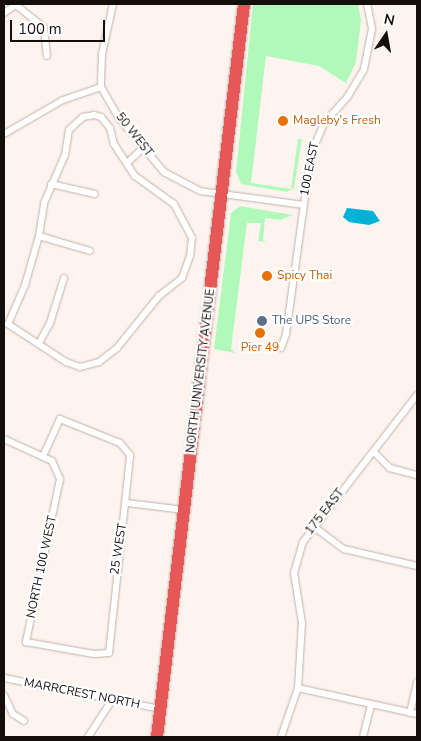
<!DOCTYPE html>
<html>
<head>
<meta charset="utf-8">
<style>
  body { margin:0 }
  #map { position:relative; width:421px; height:741px; overflow:hidden; background:#fef4ef; font-family:"Nunito Sans",sans-serif }
  div>[style] { position:absolute }
  [style*='--x'] { left:calc(var(--x)*1px); top:calc(var(--y)*1px); width:calc(var(--w)*1px); rotate:calc(var(--a)*1deg) }
  .green>* { inset:0; background:#b1f8bb }
  .water>* { inset:0; background:#00b3d6 }
  .roads { filter:drop-shadow(0 0 1px #c0b1a8) drop-shadow(0 0 1px #c0b1a8) }
  .street>* { height:6px; margin:-3px; padding:0 3px; transform-origin:3px; border-radius:3px; background:#fff }
  .highway>* { height:12px; margin:-6px; padding:0 6px; transform-origin:6px; border-radius:6px; background:#e55857 }
  .dots>* { width:14px; height:14px; translate:-50% -50%; box-sizing:border-box; border:2px solid #fff; border-radius:50% }
  span { translate:-50% -50%; white-space:nowrap; text-align:center; line-height:1.15; -webkit-text-stroke:4.5px #fff; paint-order:stroke }
  .food-label { font-size:12px; color:#c56008 }
  .left { translate:0 -50%; text-align:left }
  .street-label { font-size:12px; color:#140f0c }
  .service-label { font-size:12px; color:#4e5e75 }
  .frame { position:absolute; inset:0; border:5px solid #140f0c; pointer-events:none }
  .north { position:absolute; left:361px; top:10px; width:50px; height:50px; -webkit-text-stroke:4px #fff; paint-order:stroke; rotate:12deg; font-size:14px; font-weight:700; line-height:20px; text-align:center; color:#140f0c }
  .north::after { content:''; display:block; margin:auto; width:18px; height:22px; background:#140f0c; clip-path:polygon(50% 0,100% 100%,50% 72%,0 100%) }
  .scale { position:absolute; left:10px; top:20px; width:95px; height:22px; box-sizing:border-box; border:2px solid #140f0c; border-top:0; padding-left:6px; font-size:15px; line-height:18px; white-space:nowrap; color:#140f0c; -webkit-text-stroke:4px #fff; paint-order:stroke }
</style>
</head>
<body>
<div id="map">
  <div class="green">
    <i style="clip-path:polygon(253px 4px,358px 4px,361px 20px,356px 62px,346px 83px,319px 66px,266px 56px,251px 183px,291px 189px,298px 139px,302px 139px,294px 188px,287px 192px,241px 184px,236px 172px)"></i>
    <i style="clip-path:polygon(240px 206px,293px 215px,280px 220px,265px 218px,263px 240px,266px 242px,258px 241px,261px 223px,247px 223px,231px 349px,235px 353px,214px 349px,231px 213px)"></i>
  </div>
  <div class="water">
    <i style="clip-path:polygon(347px 208px,373px 211px,380px 221px,369px 225px,349px 222px,343px 217px)"></i>
  </div>
  <div class="roads">
    <div class="street">
      <i style="--x:113;--y:4;--w:51;--a:102.4"></i>
      <i style="--x:102;--y:54;--w:33;--a:92"></i>
      <i style="--x:101;--y:87;--w:34;--a:60"></i>
      <i style="--x:118;--y:117;--w:72;--a:50.1"></i>
      <i style="--x:164;--y:172;--w:41;--a:27.8"></i>
      <i style="--x:200;--y:191;--w:104;--a:7.7"></i>
      <i style="--x:16;--y:5;--w:36;--a:39"></i>
      <i style="--x:44;--y:28;--w:28;--a:84"></i>
      <i style="--x:4;--y:13;--w:16;--a:-35"></i>
      <i style="--x:94;--y:115;--w:7;--a:16"></i>
      <i style="--x:101;--y:117;--w:14;--a:51"></i>
      <i style="--x:110;--y:128;--w:16;--a:76"></i>
      <i style="--x:114;--y:144;--w:38;--a:57"></i>
      <i style="--x:135;--y:176;--w:48;--a:35.7"></i>
      <i style="--x:174;--y:204;--w:38;--a:62"></i>
      <i style="--x:192;--y:238;--w:18;--a:96"></i>
      <i style="--x:190;--y:256;--w:23;--a:110"></i>
      <i style="--x:182;--y:278;--w:29;--a:142"></i>
      <i style="--x:159;--y:296;--w:67;--a:128.9"></i>
      <i style="--x:117;--y:348;--w:23;--a:142"></i>
      <i style="--x:99;--y:362;--w:20;--a:165"></i>
      <i style="--x:80;--y:367;--w:15;--a:-160"></i>
      <i style="--x:66;--y:362;--w:69;--a:-146.8"></i>
      <i style="--x:8;--y:324;--w:43;--a:-66.4"></i>
      <i style="--x:25;--y:285;--w:51;--a:-74.1"></i>
      <i style="--x:39;--y:236;--w:33;--a:-81"></i>
      <i style="--x:44;--y:203;--w:52;--a:-66.4"></i>
      <i style="--x:65;--y:155;--w:25;--a:-81"></i>
      <i style="--x:69;--y:130;--w:19;--a:-43"></i>
      <i style="--x:83;--y:117;--w:11;--a:-10"></i>
      <i style="--x:4;--y:134;--w:68;--a:-30"></i>
      <i style="--x:63;--y:100;--w:40;--a:-18.9"></i>
      <i style="--x:127;--y:163;--w:22;--a:-43"></i>
      <i style="--x:51;--y:184;--w:45;--a:12.8"></i>
      <i style="--x:39;--y:236;--w:53;--a:16.4"></i>
      <i style="--x:39;--y:343;--w:23;--a:-61"></i>
      <i style="--x:50;--y:323;--w:47;--a:-72.7"></i>
      <i style="--x:281;--y:348;--w:15;--a:-70"></i>
      <i style="--x:286;--y:334;--w:182;--a:-82.1"></i>
      <i style="--x:311;--y:154;--w:34;--a:-67"></i>
      <i style="--x:324;--y:123;--w:36;--a:-48"></i>
      <i style="--x:348;--y:96;--w:31;--a:-59"></i>
      <i style="--x:364;--y:69;--w:41;--a:-78.7"></i>
      <i style="--x:372;--y:29;--w:25;--a:-101"></i>
      <i style="--x:4;--y:439;--w:53;--a:24.6"></i>
      <i style="--x:52;--y:461;--w:20;--a:66"></i>
      <i style="--x:60;--y:479;--w:167;--a:101.8"></i>
      <i style="--x:26;--y:642;--w:69;--a:10"></i>
      <i style="--x:94;--y:654;--w:15;--a:-4"></i>
      <i style="--x:109;--y:653;--w:199;--a:-83.9"></i>
      <i style="--x:130;--y:455;--w:16;--a:-130"></i>
      <i style="--x:120;--y:443;--w:65;--a:-158.2"></i>
      <i style="--x:60;--y:419;--w:41;--a:114.7"></i>
      <i style="--x:374;--y:452;--w:23;--a:45"></i>
      <i style="--x:390;--y:468;--w:28;--a:15"></i>
      <i style="--x:127;--y:503;--w:57;--a:7"></i>
      <i style="--x:313;--y:526;--w:39;--a:37"></i>
      <i style="--x:344;--y:549;--w:75;--a:13.1"></i>
      <i style="--x:4;--y:678;--w:159;--a:11.2"></i>
      <i style="--x:298;--y:688;--w:122;--a:12.3"></i>
      <i style="--x:4;--y:695;--w:21;--a:65"></i>
      <i style="--x:13;--y:714;--w:13;--a:32"></i>
      <i style="--x:410;--y:713;--w:32;--a:-77"></i>
      <i style="--x:88;--y:737;--w:44;--a:-57"></i>
      <i style="--x:281;--y:737;--w:52;--a:-70.9"></i>
      <i style="--x:298;--y:688;--w:65;--a:-86.5"></i>
      <i style="--x:302;--y:623;--w:51;--a:-99.1"></i>
      <i style="--x:294;--y:573;--w:32;--a:-74"></i>
      <i style="--x:303;--y:542;--w:186;--a:-52.2"></i>
      <i style="--x:363;--y:737;--w:34;--a:-76"></i>
    </div>
    <div class="highway">
      <i style="--x:157;--y:737;--w:738;--a:-83.23"></i>
    </div>
  </div>
  <div class="dots">
    <i style="left:283px;top:121px;background:#e8710a"></i>
    <i style="left:267px;top:276px;background:#e8710a"></i>
    <i style="left:262px;top:321px;background:#5c6f8a"></i>
    <i style="left:260px;top:333px;background:#e8710a"></i>
  </div>
  <div class="food-label">
    <span class="left" style="left:293px;top:121px">Magleby's Fresh</span>
    <span class="left" style="left:277px;top:276px">Spicy Thai</span>
    <span style="left:260px;top:348px">Pier 49</span>
  </div>
  <div class="street-label">
    <span style="left:134px;top:135px;rotate:52deg">50 WEST</span>
    <span style="left:310px;top:169px;rotate:-79deg">100 EAST</span>
    <span style="left:201px;top:371px;rotate:-83deg">NORTH UNIVERSITY AVENUE</span>
    <span style="left:325px;top:512px;rotate:-52deg">175 EAST</span>
    <span style="left:119px;top:549px;rotate:-81deg">25 WEST</span>
    <span style="left:42px;top:567px;rotate:-78deg">NORTH 100 WEST</span>
    <span style="left:82px;top:694px;rotate:11deg">MARRCREST NORTH</span>
  </div>
  <div class="service-label">
    <span class="left" style="left:272px;top:321px">The UPS Store</span>
  </div>
  <div class="frame"></div>
  <div class="north">N</div>
  <div class="scale">100 m</div>
</div>
</body>
</html>
